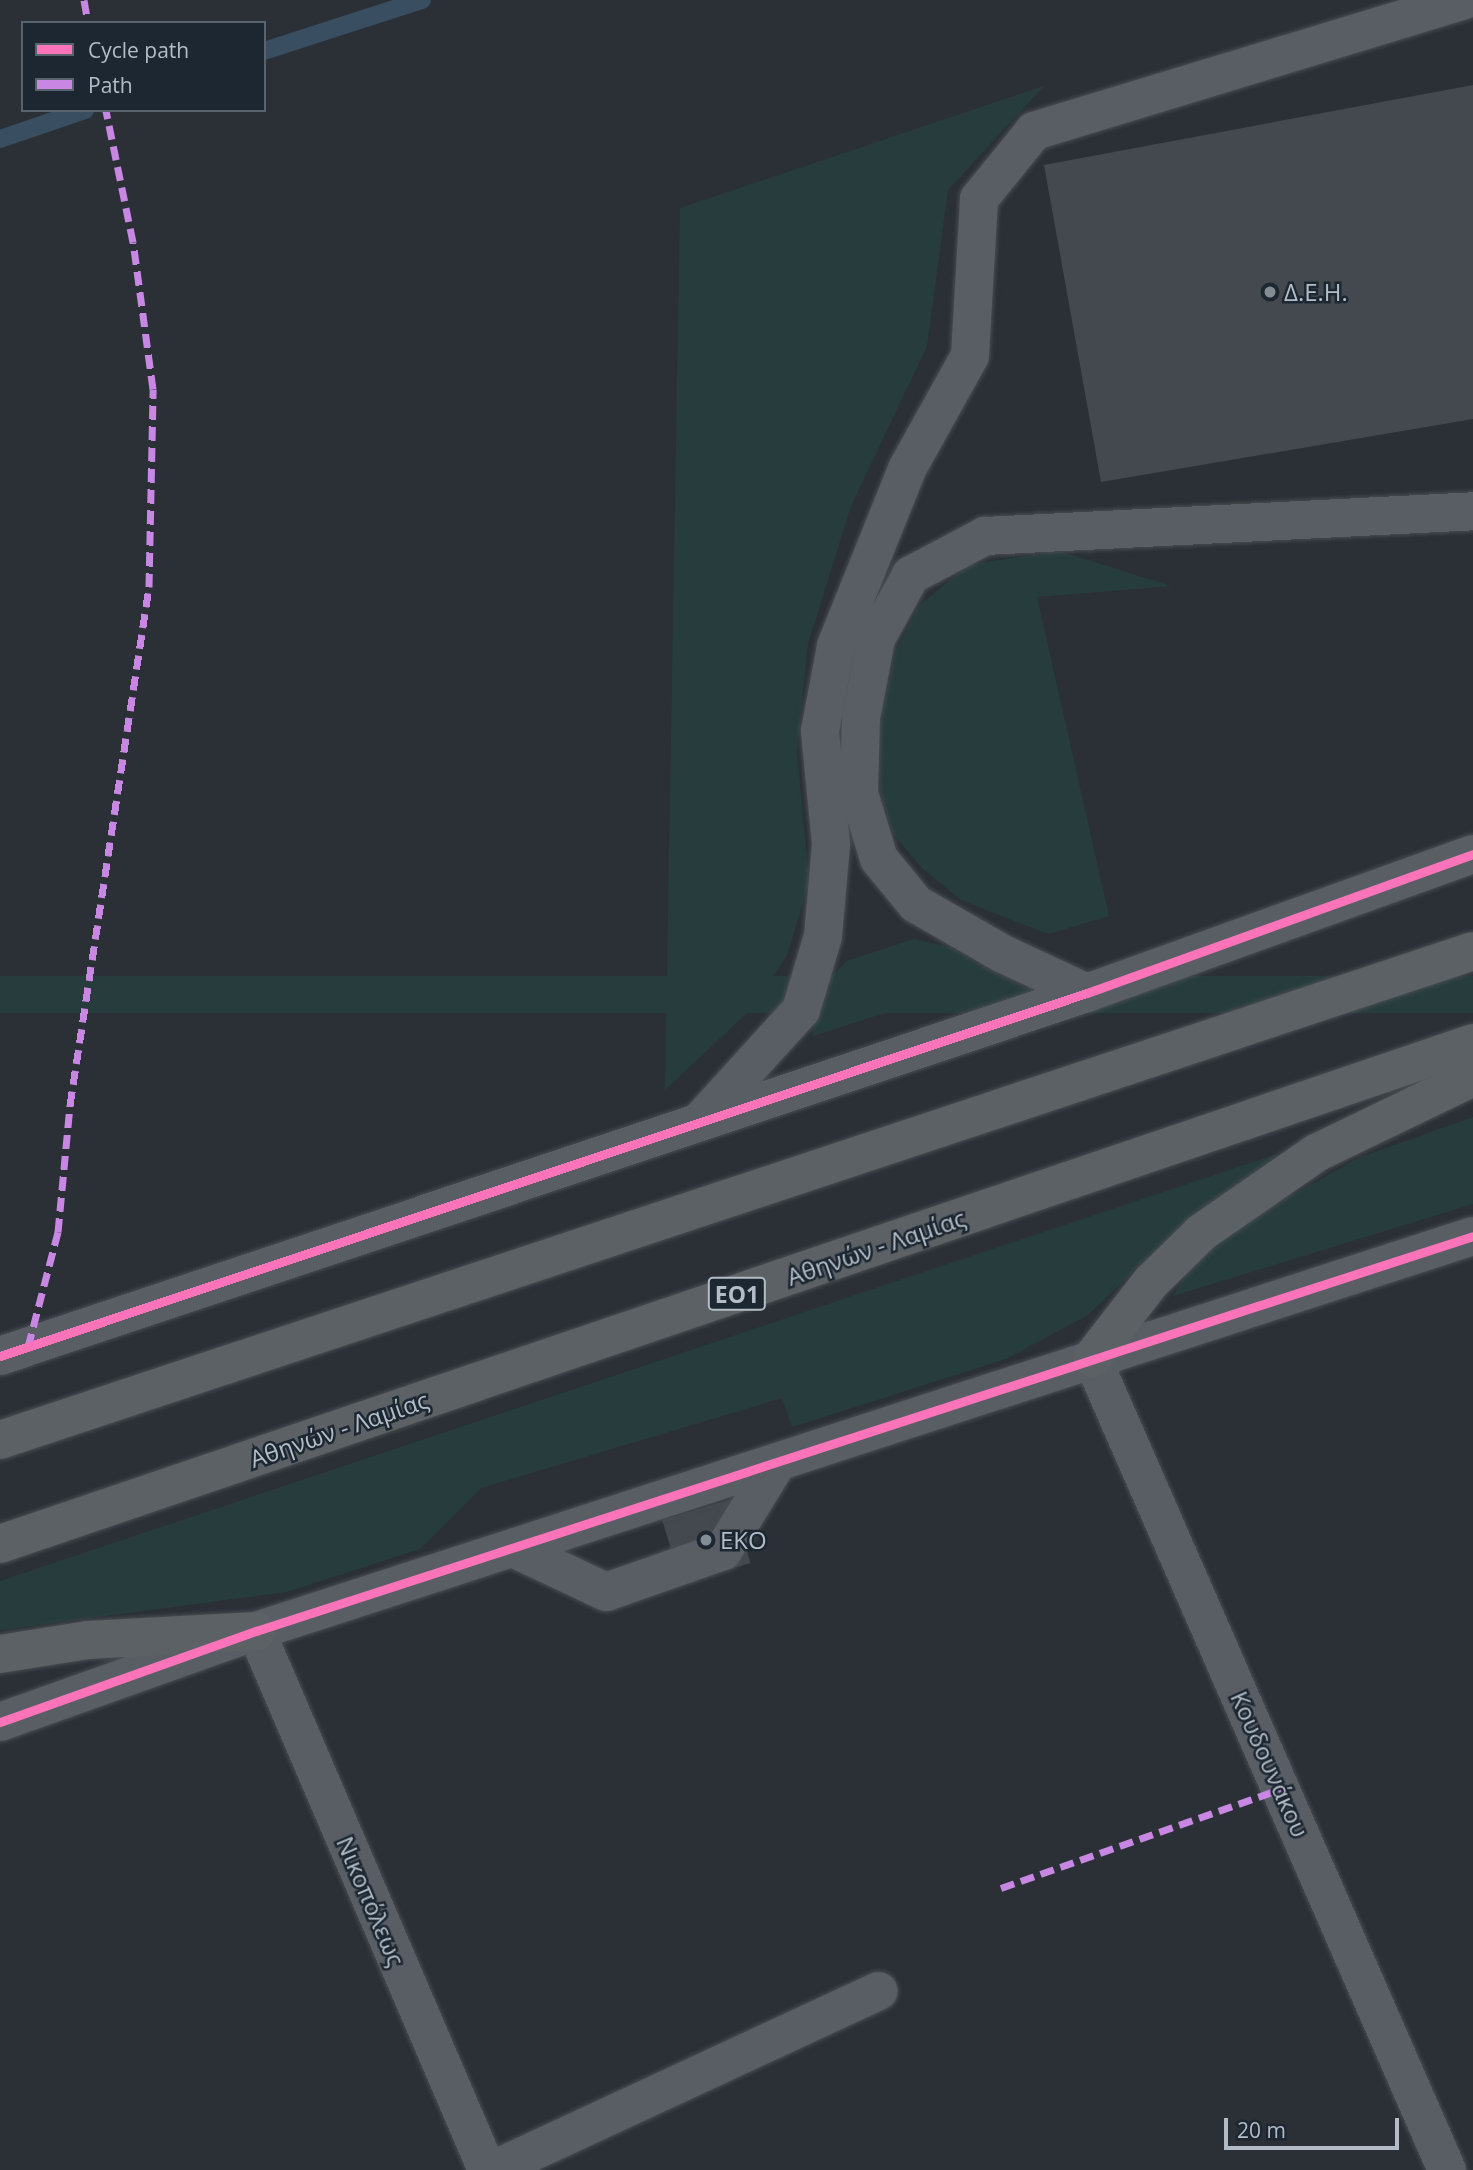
<!DOCTYPE html>
<html>
<head>
<meta charset="utf-8">
<style>
  body { margin:0 }
  #map { position:relative; width:1473px; height:2170px; overflow:hidden; background:#2a3036; font-family:"Open Sans",sans-serif }
  div>[style] { position:absolute }
  [style*='--x'] { left:calc(var(--x)*1px); top:calc(var(--y)*1px); width:calc(var(--w)*1px); rotate:calc(var(--a)*1deg) }
  .green>* { inset:0; background:#273d3d; transform-origin:0 0 }
  .stream>* { height:18px; margin:-9px; padding:0 9px; transform-origin:9px; border-radius:9px; background:#394e60 }
  .building>* { inset:0; background:#43494e; transform-origin:0 0 }
  .roads { filter:drop-shadow(0 0 2px #484c51) drop-shadow(0 0 2px #484c51) }
  .minor>* { height:38px; margin:-19px; padding:0 19px; transform-origin:19px; border-radius:19px; background:#595e65 }
  .major>* { height:38px; margin:-19px; padding:0 19px; transform-origin:19px; border-radius:19px; background:#5c6166 }
  .quiet>* { height:7px; margin-top:-3.5px; transform-origin:0; background:repeating-linear-gradient(90deg,#c787e3 0 14px,transparent 0 21px) }
  .cycleway>* { height:9px; margin:-4.5px; padding:0 4.5px; transform-origin:4.5px; border-radius:4.5px; background:#fb73b8 }
  .dots>* { width:19px; height:19px; translate:-50% -50%; box-sizing:border-box; border:4px solid #1d2731; border-radius:50% }
  span { translate:-50% -50%; white-space:nowrap; text-align:center; line-height:1.15; -webkit-text-stroke:5px #1d2731; paint-order:stroke }
  .shield-label span { padding:2px 5px; background:#1d2731; border:2px solid; border-radius:5px; -webkit-text-stroke-width:0 }
  .shield-label { font-size:23px; color:#b4bdc7; font-weight:700 }
  .poi-label { font-size:24px; color:#b4bdc7 }
  .left { translate:0 -50%; text-align:left }
  .street-label { font-size:24px; color:#b4bdc7 }
  .legend { position:absolute; left:21px; top:21px; width:245px; height:91px; box-sizing:border-box; background:#1d2731; border:2px solid #59636d; margin:0; padding:9px 12px; list-style:none; font-size:21px; color:#b4bdc7 }
  .legend li { display:flex; align-items:center; gap:14px; height:35px }
  .legend b { width:35px; border:2px solid #59636d }
  .scale { position:absolute; left:1224px; top:2118px; width:175px; height:32px; box-sizing:border-box; border:4px solid #b4bdc7; border-top:0; padding-left:9px; font-size:21px; line-height:24px; white-space:nowrap; color:#b4bdc7; -webkit-text-stroke:5px #1d2731; paint-order:stroke }
</style>
</head>
<body>
<div id="map">
  <div class="green">
    <i style="clip-path:polygon(1044px 86px,948px 190px,927px 346px,851px 506px,808px 644px,797px 751px,809px 883px,787px 955px,750px 1010px,665px 1090px,680px 208px)"></i>
    <i style="clip-path:polygon(1059px 551px,1171px 586px,1037px 597px,1109px 916px,1048px 934px,961px 900px,923px 869px,893px 834px,880px 791px,878px 728px,896px 651px,919px 606px,968px 565px)"></i>
    <i style="clip-path:polygon(914px 939px,950px 947px,1001px 976px,813px 1036px,814px 1008px,827px 981px,847px 961px)"></i>
    <i style="left:1473px;top:976px;width:37px;height:1555px;rotate:90deg"></i>
    <i style="clip-path:polygon(1473px 1117px,1473px 1204px,1173px 1296px,1191px 1266px,1266px 1210px,1358px 1158px)"></i>
    <i style="clip-path:polygon(1277px 1154px,1275px 1161px,1194px 1213px,1088px 1315px,1006px 1359px,792px 1427px,782px 1398px,481px 1488px,420px 1549px,287px 1592px,0 1630px,0 1581px)"></i>
  </div>
  <div class="stream">
    <i style="--x:264;--y:51;--w:166;--a:-17.9"></i>
    <i style="--x:0;--y:139;--w:90;--a:-18.8"></i>
  </div>
  <div class="building">
    <i style="clip-path:polygon(1473px 85px,1473px 419px,1101px 482px,1044px 165px)"></i>
    <i style="left:731px;top:1499px;width:67px;height:72px;rotate:73deg"></i>
  </div>
  <div class="roads">
    <div class="minor">
      <i style="--x:1087;--y:993;--w:93;--a:-155.1"></i>
      <i style="--x:1003;--y:954;--w:100;--a:-150.1"></i>
      <i style="--x:916;--y:904;--w:58;--a:-129.4"></i>
      <i style="--x:879;--y:859;--w:69;--a:-106.9"></i>
      <i style="--x:859;--y:793;--w:75;--a:-88.5"></i>
      <i style="--x:861;--y:718;--w:80;--a:-79.2"></i>
      <i style="--x:876;--y:639;--w:73;--a:-61.3"></i>
      <i style="--x:911;--y:575;--w:84;--a:-27.8"></i>
      <i style="--x:985;--y:536;--w:489;--a:-2.9"></i>
      <i style="--x:700;--y:1121;--w:150;--a:-47.7"></i>
      <i style="--x:801;--y:1010;--w:77;--a:-73.4"></i>
      <i style="--x:823;--y:936;--w:92;--a:-85"></i>
      <i style="--x:831;--y:844;--w:114;--a:-95.6"></i>
      <i style="--x:820;--y:731;--w:86;--a:-79.3"></i>
      <i style="--x:836;--y:646;--w:191;--a:-68.1"></i>
      <i style="--x:907;--y:469;--w:129;--a:-60.9"></i>
      <i style="--x:970;--y:356;--w:157;--a:-86.7"></i>
      <i style="--x:979;--y:199;--w:87;--a:-51"></i>
      <i style="--x:1034;--y:131;--w:450;--a:-16.9"></i>
      <i style="--x:0;--y:1356;--w:1146;--a:-18.47"></i>
      <i style="--x:1087;--y:993;--w:410;--a:-19.8"></i>
      <i style="--x:1092;--y:1358;--w:886;--a:66.39"></i>
      <i style="--x:515;--y:1549;--w:101;--a:25.3"></i>
      <i style="--x:606;--y:1592;--w:124;--a:-19.3"></i>
      <i style="--x:723;--y:1551;--w:103;--a:-58.5"></i>
      <i style="--x:256;--y:1631;--w:586;--a:66.8"></i>
      <i style="--x:0;--y:1722;--w:272;--a:-19.6"></i>
      <i style="--x:256;--y:1631;--w:1279;--a:-17.98"></i>
      <i style="--x:493;--y:2170;--w:425;--a:-24.9"></i>
    </div>
    <div class="major">
      <i style="--x:1092;--y:1358;--w:96;--a:-52.2"></i>
      <i style="--x:1151;--y:1282;--w:71;--a:-44.4"></i>
      <i style="--x:1202;--y:1232;--w:139;--a:-34.7"></i>
      <i style="--x:1316;--y:1153;--w:174;--a:-25.8"></i>
      <i style="--x:0;--y:1440;--w:1552;--a:-18.36"></i>
      <i style="--x:0;--y:1544;--w:1556;--a:-18.78"></i>
      <i style="--x:0;--y:1654;--w:89;--a:-9"></i>
      <i style="--x:88;--y:1640;--w:168;--a:-3.1"></i>
    </div>
  </div>
  <div class="quiet">
    <i style="--x:84;--y:0;--w:23;--a:80"></i>
    <i style="--x:28;--y:1347;--w:119;--a:-75.4"></i>
    <i style="--x:58;--y:1232;--w:128;--a:-84.6"></i>
    <i style="--x:70;--y:1105;--w:524;--a:-81.33"></i>
    <i style="--x:149;--y:587;--w:198;--a:-88.8"></i>
    <i style="--x:153;--y:389;--w:148;--a:-97.7"></i>
    <i style="--x:133;--y:242;--w:135;--a:-101.6"></i>
    <i style="--x:1001;--y:1888;--w:297;--a:-19.5"></i>
  </div>
  <div class="cycleway">
    <i style="--x:0;--y:1356;--w:1146;--a:-18.47"></i>
    <i style="--x:1087;--y:993;--w:410;--a:-19.8"></i>
    <i style="--x:0;--y:1722;--w:272;--a:-19.6"></i>
    <i style="--x:256;--y:1631;--w:1279;--a:-17.98"></i>
  </div>
  <div class="dots">
    <i style="left:1270px;top:292px;background:#848c94"></i>
    <i style="left:706px;top:1540px;background:#848c94"></i>
  </div>
  <div class="shield-label">
    <span style="left:737px;top:1294px">ΕΟ1</span>
  </div>
  <div class="poi-label">
    <span class="left" style="left:1284px;top:292px">Δ.Ε.Η.</span>
    <span class="left" style="left:720px;top:1540px">EKO</span>
  </div>
  <div class="street-label">
    <span style="left:876px;top:1247px;rotate:-19deg">Αθηνών - Λαμίας</span>
    <span style="left:339px;top:1429px;rotate:-19deg">Αθηνών - Λαμίας</span>
    <span style="left:1270px;top:1764px;rotate:66deg">Κουδουνάκου</span>
    <span style="left:371px;top:1901px;rotate:67deg">Νικοπόλεως</span>
  </div>
  <ul class="legend">
  <li><b style="height:9px;background:#fb73b8"></b>Cycle path</li>
  <li><b style="height:9px;background:#c787e3"></b>Path</li>
  </ul>
  <div class="scale">20 m</div>
</div>
</body>
</html>
